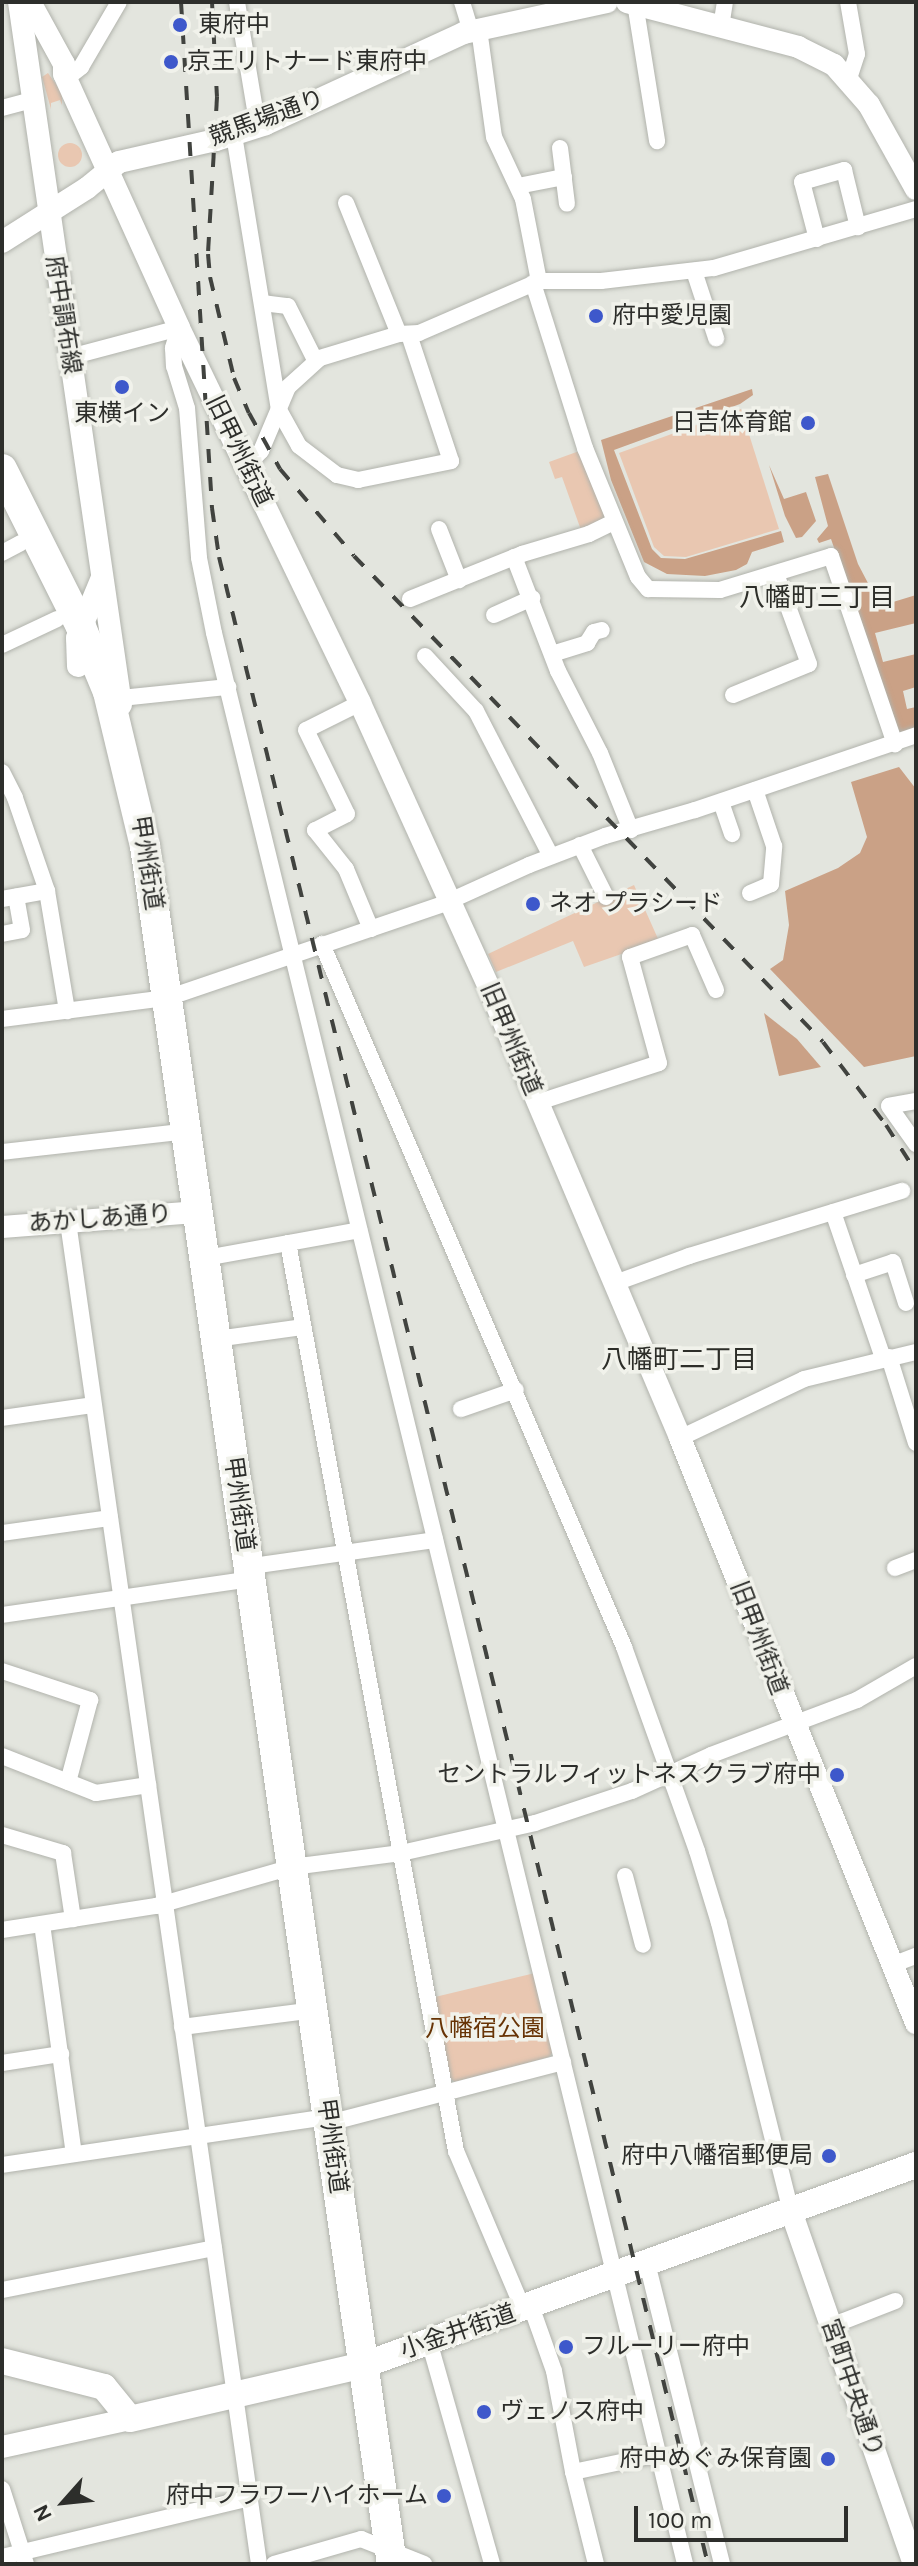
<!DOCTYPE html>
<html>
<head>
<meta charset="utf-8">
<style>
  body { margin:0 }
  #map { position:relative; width:918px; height:2566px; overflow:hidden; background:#e3e5de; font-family:Karla,"Noto Sans JP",sans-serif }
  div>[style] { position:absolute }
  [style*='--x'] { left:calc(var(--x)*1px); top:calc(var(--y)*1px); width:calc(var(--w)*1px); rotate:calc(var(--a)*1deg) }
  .green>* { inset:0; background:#e9c7b1 }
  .round { border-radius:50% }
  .forest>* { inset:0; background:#caa186 }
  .roads { filter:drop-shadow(0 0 2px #b1b3ac) drop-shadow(0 0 2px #b1b3ac) }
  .street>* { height:16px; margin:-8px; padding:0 8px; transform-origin:8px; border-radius:8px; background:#fff }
  .secondary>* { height:22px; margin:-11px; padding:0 11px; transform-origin:11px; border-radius:11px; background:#fff }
  .primary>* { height:26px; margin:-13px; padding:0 13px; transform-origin:13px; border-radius:13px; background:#fff }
  .highway>* { height:30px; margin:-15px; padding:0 15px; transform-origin:15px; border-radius:15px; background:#fff }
  .rail>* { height:4px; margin-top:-2px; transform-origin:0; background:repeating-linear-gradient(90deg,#41433f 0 14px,transparent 0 28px) }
  .dots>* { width:22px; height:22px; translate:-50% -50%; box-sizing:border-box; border:4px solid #f1f2eb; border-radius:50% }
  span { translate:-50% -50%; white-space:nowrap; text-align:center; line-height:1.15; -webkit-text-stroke:7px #f1f2eb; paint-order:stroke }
  .poi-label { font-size:24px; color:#2d2e2b }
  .left { translate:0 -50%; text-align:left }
  .right { translate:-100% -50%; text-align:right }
  .street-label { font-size:24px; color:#2d2e2b }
  .park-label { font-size:24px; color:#673305 }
  .neighbourhood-label { font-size:26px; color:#2d2e29 }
  .frame { position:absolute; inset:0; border:4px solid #2d2e2b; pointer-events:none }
  .north { position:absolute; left:24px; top:2462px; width:80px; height:80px; -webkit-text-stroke:6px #f1f2eb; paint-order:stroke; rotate:243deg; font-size:22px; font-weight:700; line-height:32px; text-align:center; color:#2d2e2b }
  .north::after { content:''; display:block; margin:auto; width:28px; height:36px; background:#2d2e2b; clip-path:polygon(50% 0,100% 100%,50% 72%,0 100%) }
  .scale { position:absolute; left:634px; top:2506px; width:214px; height:36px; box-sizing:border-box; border:4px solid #2d2e2b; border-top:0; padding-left:10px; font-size:24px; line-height:28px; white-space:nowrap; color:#2d2e2b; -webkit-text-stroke:6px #f1f2eb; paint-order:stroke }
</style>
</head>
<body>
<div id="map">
  <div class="green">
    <i style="clip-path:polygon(48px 73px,62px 93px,62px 105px,60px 100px,51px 103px,51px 109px,42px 77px)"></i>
    <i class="round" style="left:58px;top:143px;width:24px;height:24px"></i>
    <i style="clip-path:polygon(741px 409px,779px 529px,686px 557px,664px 556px,654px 547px,619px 453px)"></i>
    <i style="clip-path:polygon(582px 450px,605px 515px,603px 522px,581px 530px,562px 477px,555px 479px,549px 462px)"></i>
    <i style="clip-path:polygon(634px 885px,659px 941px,584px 967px,573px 941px,496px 972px,488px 954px)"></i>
    <i style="clip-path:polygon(535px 1973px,554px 2050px,549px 2057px,455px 2082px,450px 2078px,435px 1997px)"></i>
  </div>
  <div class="forest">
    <i style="clip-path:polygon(752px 389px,753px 395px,740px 404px,614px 450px,652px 549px,661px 558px,685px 559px,781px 531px,784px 542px,752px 552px,747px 564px,736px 570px,705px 576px,667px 574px,644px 562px,611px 480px,601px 440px)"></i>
    <i style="clip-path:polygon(769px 465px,784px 499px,806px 492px,816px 521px,802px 537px,796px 538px,785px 516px)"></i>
    <i style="clip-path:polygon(828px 474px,858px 564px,880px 606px,916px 595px,916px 623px,875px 633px,883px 662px,916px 654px,916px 687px,903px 691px,907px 709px,916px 707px,916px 730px,898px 733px,831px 539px,819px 543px,817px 539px,828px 526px,815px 477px)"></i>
    <i style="clip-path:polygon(899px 767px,916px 789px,916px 1056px,864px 1067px,770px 969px,783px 960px,789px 925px,785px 891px,838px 868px,860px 853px,867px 837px,851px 782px)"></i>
    <i style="clip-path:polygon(764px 1013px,797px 1039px,821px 1067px,779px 1076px)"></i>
  </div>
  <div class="roads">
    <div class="street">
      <i style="--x:237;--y:2;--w:127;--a:80.5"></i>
      <i style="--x:462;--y:2;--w:30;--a:73"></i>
      <i style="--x:848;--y:2;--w:53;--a:80.2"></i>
      <i style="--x:857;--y:54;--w:26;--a:108"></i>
      <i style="--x:635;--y:3;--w:140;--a:80.9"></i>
      <i style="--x:721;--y:27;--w:25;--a:-81"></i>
      <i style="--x:479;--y:29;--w:109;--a:82.1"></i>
      <i style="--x:494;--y:137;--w:68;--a:64.9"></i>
      <i style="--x:523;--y:199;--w:84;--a:79"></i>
      <i style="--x:67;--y:78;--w:18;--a:-38"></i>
      <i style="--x:81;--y:67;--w:75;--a:-59.7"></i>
      <i style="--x:2;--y:108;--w:31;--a:-15"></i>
      <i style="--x:234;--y:135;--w:279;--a:80.7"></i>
      <i style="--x:279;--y:410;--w:41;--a:60.9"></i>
      <i style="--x:299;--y:446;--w:48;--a:37.3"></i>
      <i style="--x:337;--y:475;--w:22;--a:13"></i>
      <i style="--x:358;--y:480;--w:95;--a:-11.5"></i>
      <i style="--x:451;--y:461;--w:133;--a:-108.4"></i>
      <i style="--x:560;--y:148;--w:56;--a:82.9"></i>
      <i style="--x:518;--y:186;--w:47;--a:-11.1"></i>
      <i style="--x:346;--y:203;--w:141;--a:68"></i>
      <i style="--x:817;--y:239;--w:59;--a:-104.7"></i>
      <i style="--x:802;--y:182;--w:44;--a:-15.9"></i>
      <i style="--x:844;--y:170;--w:59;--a:76.2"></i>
      <i style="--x:694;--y:271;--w:71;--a:71.8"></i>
      <i style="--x:533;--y:283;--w:173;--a:72.5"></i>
      <i style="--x:585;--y:448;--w:139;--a:67.7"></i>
      <i style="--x:638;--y:577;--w:16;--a:50"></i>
      <i style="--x:648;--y:589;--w:72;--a:0.8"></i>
      <i style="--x:720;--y:590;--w:116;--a:-17"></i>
      <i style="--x:831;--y:556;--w:199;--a:71.2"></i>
      <i style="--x:262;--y:303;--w:26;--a:7"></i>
      <i style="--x:288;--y:306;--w:60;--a:63.4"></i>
      <i style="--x:70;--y:357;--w:113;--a:-14.9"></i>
      <i style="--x:179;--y:328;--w:21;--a:107"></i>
      <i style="--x:173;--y:348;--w:18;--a:87"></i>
      <i style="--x:174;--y:366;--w:44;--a:72.8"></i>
      <i style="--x:187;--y:408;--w:150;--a:85.4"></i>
      <i style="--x:199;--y:558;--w:76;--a:78.7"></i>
      <i style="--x:214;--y:633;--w:1988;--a:76.29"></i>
      <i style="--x:246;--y:467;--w:22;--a:-47"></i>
      <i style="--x:261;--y:451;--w:69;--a:-67.1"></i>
      <i style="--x:288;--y:387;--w:43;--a:-42.2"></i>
      <i style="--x:320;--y:358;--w:83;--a:-16.9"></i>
      <i style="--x:399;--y:334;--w:20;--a:-3"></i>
      <i style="--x:419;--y:333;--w:131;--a:-23.4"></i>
      <i style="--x:539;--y:281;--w:62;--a:0"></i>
      <i style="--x:601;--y:281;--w:114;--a:-6.6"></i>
      <i style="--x:714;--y:268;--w:210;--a:-16.3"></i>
      <i style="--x:439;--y:529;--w:55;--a:68.6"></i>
      <i style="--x:2;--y:553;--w:21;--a:-28"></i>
      <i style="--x:514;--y:557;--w:122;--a:68.9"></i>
      <i style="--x:558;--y:671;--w:92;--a:62.9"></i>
      <i style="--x:600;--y:753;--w:83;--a:68.1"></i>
      <i style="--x:410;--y:599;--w:121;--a:-21.9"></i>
      <i style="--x:522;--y:554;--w:70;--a:-16.6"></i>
      <i style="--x:589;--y:534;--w:28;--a:-26"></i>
      <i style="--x:494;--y:615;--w:42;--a:-24.1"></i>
      <i style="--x:2;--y:645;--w:61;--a:-25.3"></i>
      <i style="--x:552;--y:654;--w:37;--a:-17"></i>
      <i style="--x:587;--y:643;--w:13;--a:-58"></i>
      <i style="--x:594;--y:632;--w:8;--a:-14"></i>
      <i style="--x:425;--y:656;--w:75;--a:47.2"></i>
      <i style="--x:476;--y:711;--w:163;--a:62.7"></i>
      <i style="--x:733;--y:695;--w:82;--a:-22.2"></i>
      <i style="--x:809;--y:664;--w:96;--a:-110.1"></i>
      <i style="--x:121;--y:698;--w:108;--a:-5.9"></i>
      <i style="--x:360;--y:703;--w:60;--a:153.4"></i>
      <i style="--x:306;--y:730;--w:93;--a:64"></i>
      <i style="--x:347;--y:814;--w:36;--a:153"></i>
      <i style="--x:315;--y:830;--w:50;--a:51.5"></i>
      <i style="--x:346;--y:869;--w:65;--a:67.4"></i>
      <i style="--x:2;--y:772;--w:29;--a:63"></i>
      <i style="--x:15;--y:798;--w:98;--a:71"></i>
      <i style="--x:47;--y:891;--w:122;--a:80.5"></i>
      <i style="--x:721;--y:802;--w:34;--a:71"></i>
      <i style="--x:580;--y:845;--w:58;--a:63.4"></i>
      <i style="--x:750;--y:893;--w:23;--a:-23"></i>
      <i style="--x:771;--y:884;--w:38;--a:-85"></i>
      <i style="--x:774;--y:846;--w:59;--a:-108.7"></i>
      <i style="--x:2;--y:899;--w:46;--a:-10.1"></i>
      <i style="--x:2;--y:934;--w:20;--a:-11"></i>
      <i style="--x:22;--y:930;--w:34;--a:-100"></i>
      <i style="--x:322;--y:944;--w:765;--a:66.75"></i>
      <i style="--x:624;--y:1647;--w:217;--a:70.3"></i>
      <i style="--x:697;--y:1851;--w:75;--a:73"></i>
      <i style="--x:719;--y:1923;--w:297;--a:76"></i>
      <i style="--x:2;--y:1019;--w:166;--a:-7.3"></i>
      <i style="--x:167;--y:998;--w:292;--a:-18.8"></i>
      <i style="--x:443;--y:904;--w:94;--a:-24.4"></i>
      <i style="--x:529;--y:865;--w:81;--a:-20.9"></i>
      <i style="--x:605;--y:836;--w:94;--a:-16.1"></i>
      <i style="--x:695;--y:810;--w:233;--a:-18.7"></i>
      <i style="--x:916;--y:1101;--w:27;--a:170"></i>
      <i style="--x:889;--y:1106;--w:47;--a:54.6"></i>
      <i style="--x:539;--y:1102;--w:126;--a:-18"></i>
      <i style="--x:659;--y:1063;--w:110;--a:-105.3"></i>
      <i style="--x:630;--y:957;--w:66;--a:-19.5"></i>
      <i style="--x:692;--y:935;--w:60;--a:66.4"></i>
      <i style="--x:2;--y:1152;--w:170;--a:-6.4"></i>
      <i style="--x:833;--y:1212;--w:154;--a:71.1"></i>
      <i style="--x:68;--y:1222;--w:1356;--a:81.9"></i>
      <i style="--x:288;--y:1243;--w:923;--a:79.52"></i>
      <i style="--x:456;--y:2151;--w:172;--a:67"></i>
      <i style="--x:200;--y:1259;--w:162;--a:-10.3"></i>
      <i style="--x:854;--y:1275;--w:41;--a:-18.4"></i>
      <i style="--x:893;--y:1262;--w:43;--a:72.4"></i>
      <i style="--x:615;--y:1283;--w:79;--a:-20"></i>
      <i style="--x:689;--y:1256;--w:223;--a:-17"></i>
      <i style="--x:216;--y:1339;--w:88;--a:-7.9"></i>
      <i style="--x:889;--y:1357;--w:90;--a:72.6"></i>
      <i style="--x:461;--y:1409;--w:58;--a:-19.1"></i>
      <i style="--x:2;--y:1418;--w:92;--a:-8.1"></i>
      <i style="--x:680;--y:1438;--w:137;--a:-25.4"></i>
      <i style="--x:804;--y:1379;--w:115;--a:-13.6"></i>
      <i style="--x:2;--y:1533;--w:109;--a:-7.9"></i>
      <i style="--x:245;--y:1567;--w:192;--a:-8.1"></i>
      <i style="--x:895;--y:1568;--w:22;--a:-21"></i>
      <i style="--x:2;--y:1615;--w:238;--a:-8.2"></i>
      <i style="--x:2;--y:1671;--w:93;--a:18.2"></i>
      <i style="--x:90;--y:1700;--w:85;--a:105"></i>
      <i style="--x:2;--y:1756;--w:101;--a:21.5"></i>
      <i style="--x:96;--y:1793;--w:53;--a:-8.7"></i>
      <i style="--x:2;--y:1835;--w:64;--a:16.4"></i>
      <i style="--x:63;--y:1853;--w:67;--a:81.4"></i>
      <i style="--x:625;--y:1876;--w:71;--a:75.4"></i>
      <i style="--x:42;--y:1924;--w:232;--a:82.1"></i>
      <i style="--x:2;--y:1930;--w:156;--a:-8.9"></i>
      <i style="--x:156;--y:1906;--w:141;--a:-16"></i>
      <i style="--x:292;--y:1867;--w:110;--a:-7.3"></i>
      <i style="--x:401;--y:1853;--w:137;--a:-12.6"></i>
      <i style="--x:535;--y:1823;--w:102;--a:-18.3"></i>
      <i style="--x:632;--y:1791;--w:87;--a:-24.5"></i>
      <i style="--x:711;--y:1755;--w:156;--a:-20.6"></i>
      <i style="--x:857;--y:1700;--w:68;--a:-30"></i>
      <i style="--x:892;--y:1965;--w:26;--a:-21"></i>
      <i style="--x:182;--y:2027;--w:118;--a:-7.3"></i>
      <i style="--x:2;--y:2063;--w:60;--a:-8.7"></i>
      <i style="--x:325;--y:2124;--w:246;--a:-14.6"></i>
      <i style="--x:2;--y:2165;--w:315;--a:-8.4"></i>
      <i style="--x:647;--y:2263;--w:310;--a:76"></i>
      <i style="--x:2;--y:2290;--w:216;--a:-11.2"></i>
      <i style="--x:531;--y:2306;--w:69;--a:70.5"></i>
      <i style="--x:554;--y:2371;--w:103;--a:79.3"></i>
      <i style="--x:831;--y:2326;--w:69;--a:-21.3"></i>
      <i style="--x:429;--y:2341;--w:232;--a:74.2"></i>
      <i style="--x:2;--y:2489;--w:79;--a:72.3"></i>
      <i style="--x:2;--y:2557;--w:254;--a:-13.4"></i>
      <i style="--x:274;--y:2564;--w:91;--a:-16"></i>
      <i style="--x:361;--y:2539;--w:68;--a:21.6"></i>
      <i style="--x:596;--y:2564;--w:95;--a:-104"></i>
      <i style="--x:573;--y:2472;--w:88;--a:-11.8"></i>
    </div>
    <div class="secondary">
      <i style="--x:19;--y:2;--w:710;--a:81.74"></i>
      <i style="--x:30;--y:2;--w:71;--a:61.3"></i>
      <i style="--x:64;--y:64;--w:10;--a:90"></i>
      <i style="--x:64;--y:74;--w:279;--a:65.6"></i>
      <i style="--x:179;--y:328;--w:416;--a:64.2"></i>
      <i style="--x:360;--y:703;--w:317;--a:65.6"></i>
      <i style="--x:491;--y:992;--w:484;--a:67"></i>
      <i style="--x:680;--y:1438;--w:631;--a:68.03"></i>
      <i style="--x:627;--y:2;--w:177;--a:14.7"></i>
      <i style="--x:798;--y:47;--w:40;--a:26.6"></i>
      <i style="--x:834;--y:65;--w:53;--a:48.8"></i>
      <i style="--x:869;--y:105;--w:96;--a:60.8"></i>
      <i style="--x:2;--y:242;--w:101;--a:-32.4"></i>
      <i style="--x:87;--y:188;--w:41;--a:-39.1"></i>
      <i style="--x:119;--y:162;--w:99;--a:-12.8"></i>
      <i style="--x:216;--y:140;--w:52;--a:-17.7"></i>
      <i style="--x:266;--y:124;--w:218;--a:-24.7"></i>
      <i style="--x:464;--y:33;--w:146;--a:-12.2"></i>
      <i style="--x:78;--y:666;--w:28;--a:-92"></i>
      <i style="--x:77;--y:638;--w:63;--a:-67.5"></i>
      <i style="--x:2;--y:1227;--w:197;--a:-4.4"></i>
      <i style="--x:791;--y:2211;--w:374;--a:70.8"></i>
      <i style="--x:2;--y:2447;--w:131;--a:-12.3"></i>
    </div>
    <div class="primary">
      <i style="--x:2;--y:2361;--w:105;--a:14.3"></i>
      <i style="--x:104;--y:2387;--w:41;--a:50.9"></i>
      <i style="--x:130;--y:2419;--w:240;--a:-13"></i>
      <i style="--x:364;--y:2365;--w:587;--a:-19.92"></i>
    </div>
    <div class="highway">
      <i style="--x:2;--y:469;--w:177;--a:63.4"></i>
      <i style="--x:81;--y:627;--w:70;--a:67.4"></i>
      <i style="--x:108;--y:692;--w:158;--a:76.5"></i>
      <i style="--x:145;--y:846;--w:1736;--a:81.82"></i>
    </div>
  </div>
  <div class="rail">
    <i style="--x:181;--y:2;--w:507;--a:86.49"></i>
    <i style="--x:212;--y:508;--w:49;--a:81.9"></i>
    <i style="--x:219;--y:557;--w:2066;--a:76.31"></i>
    <i style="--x:212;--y:2;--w:95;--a:87"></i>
    <i style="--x:217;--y:97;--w:157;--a:93.3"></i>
    <i style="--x:208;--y:254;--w:23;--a:85"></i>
    <i style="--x:210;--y:277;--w:104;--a:76.6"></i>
    <i style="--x:234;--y:378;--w:38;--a:67"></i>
    <i style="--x:249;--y:413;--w:64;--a:61"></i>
    <i style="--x:280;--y:469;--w:114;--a:49.6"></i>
    <i style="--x:354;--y:556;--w:675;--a:46.02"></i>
    <i style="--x:823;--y:1042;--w:104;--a:52.8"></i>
    <i style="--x:886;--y:1125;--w:56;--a:57.4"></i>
  </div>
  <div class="dots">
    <i style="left:180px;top:25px;background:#3e58cb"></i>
    <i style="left:171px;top:62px;background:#3e58cb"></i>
    <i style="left:596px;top:316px;background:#3e58cb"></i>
    <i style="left:122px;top:387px;background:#3e58cb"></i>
    <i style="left:808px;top:423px;background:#3e58cb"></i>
    <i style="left:533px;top:904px;background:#3e58cb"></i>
    <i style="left:837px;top:1775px;background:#3e58cb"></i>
    <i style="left:829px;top:2156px;background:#3e58cb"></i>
    <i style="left:566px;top:2347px;background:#3e58cb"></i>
    <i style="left:484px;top:2412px;background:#3e58cb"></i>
    <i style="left:828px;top:2459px;background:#3e58cb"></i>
    <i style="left:444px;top:2496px;background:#3e58cb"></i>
  </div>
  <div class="poi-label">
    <span class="left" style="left:198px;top:25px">東府中</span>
    <span class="left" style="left:187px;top:62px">京王リトナード東府中</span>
    <span class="left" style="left:612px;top:316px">府中愛児園</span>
    <span style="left:122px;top:414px">東横イン</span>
    <span class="right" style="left:792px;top:423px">日吉体育館</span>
    <span class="left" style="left:549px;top:904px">ネオ プラシード</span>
    <span class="right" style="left:821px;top:1775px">セントラルフィットネスクラブ府中</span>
    <span class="right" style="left:813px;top:2156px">府中八幡宿郵便局</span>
    <span class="left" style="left:582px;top:2347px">フルーリー府中</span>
    <span class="left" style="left:500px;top:2412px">ヴェノス府中</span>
    <span class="right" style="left:812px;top:2459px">府中めぐみ保育園</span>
    <span class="right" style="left:428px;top:2496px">府中フラワーハイホーム</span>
  </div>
  <div class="street-label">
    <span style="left:267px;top:118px;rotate:-20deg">競馬場通り</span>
    <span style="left:63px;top:315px;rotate:81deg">府中調布線</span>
    <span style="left:239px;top:451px;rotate:64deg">旧甲州街道</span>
    <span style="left:147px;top:863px;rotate:81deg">甲州街道</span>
    <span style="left:511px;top:1039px;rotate:67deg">旧甲州街道</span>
    <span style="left:100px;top:1219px;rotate:-4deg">あかしあ通り</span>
    <span style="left:239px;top:1504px;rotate:82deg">甲州街道</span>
    <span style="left:759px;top:1638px;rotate:69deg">旧甲州街道</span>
    <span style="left:332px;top:2146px;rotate:82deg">甲州街道</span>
    <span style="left:458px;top:2332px;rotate:-19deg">小金井街道</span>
    <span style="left:852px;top:2388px;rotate:71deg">宮町中央通り</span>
  </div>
  <div class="park-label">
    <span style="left:485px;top:2029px">八幡宿公園</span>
  </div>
  <div class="neighbourhood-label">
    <span style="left:817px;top:598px">八幡町三丁目</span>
    <span style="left:679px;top:1360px">八幡町二丁目</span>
  </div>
  <div class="frame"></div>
  <div class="north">N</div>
  <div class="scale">100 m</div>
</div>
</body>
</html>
